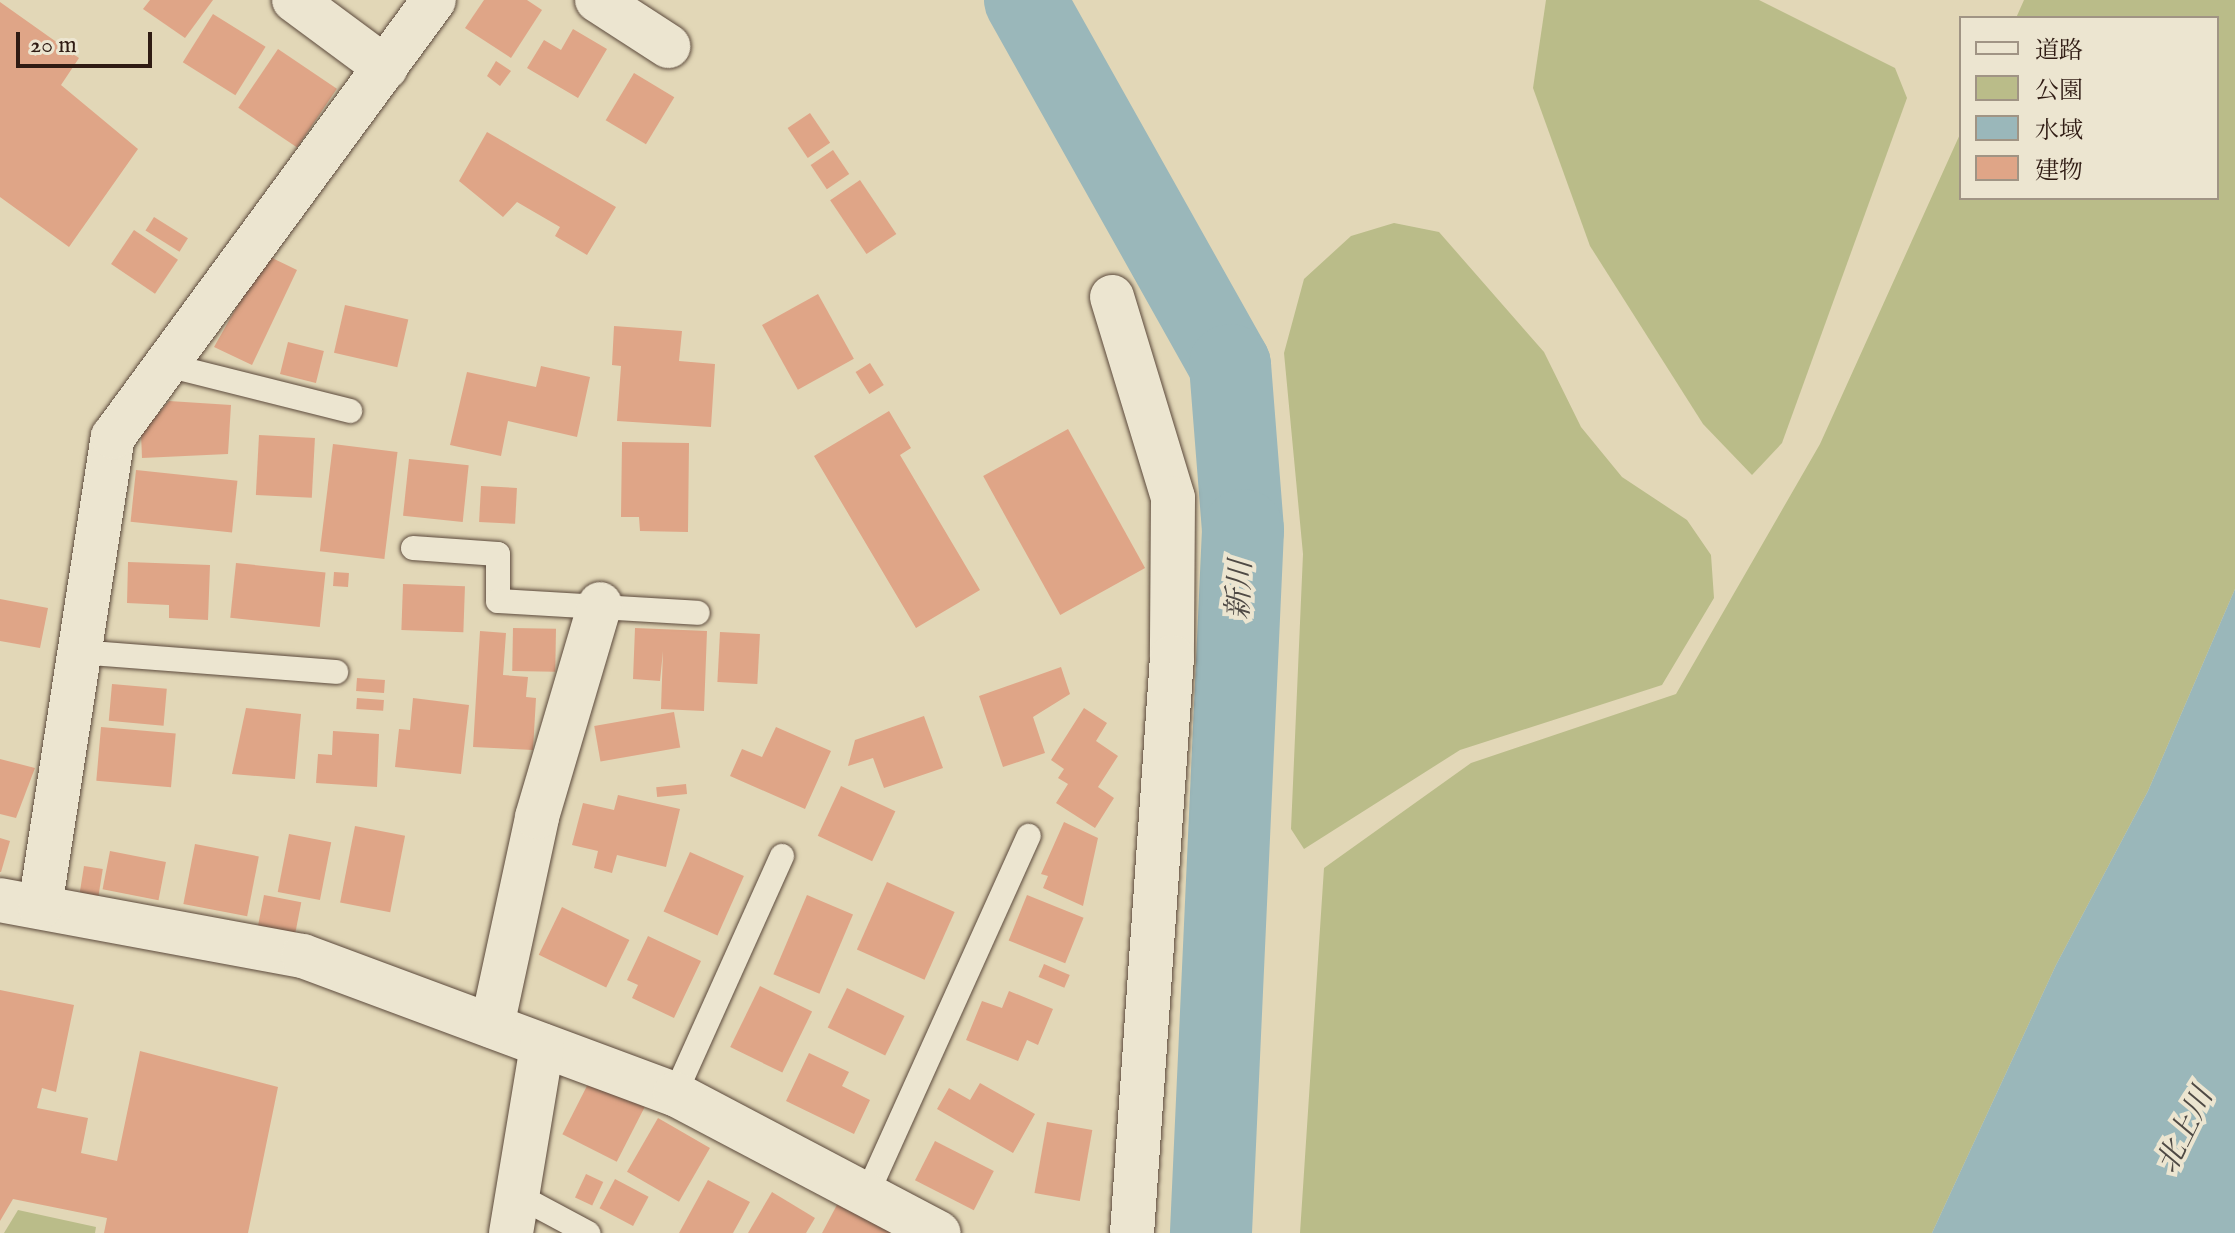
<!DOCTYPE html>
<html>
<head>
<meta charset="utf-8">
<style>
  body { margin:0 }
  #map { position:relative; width:2235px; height:1233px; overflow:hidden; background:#e2d7b7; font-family:"IM FELL English","Noto Serif JP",serif }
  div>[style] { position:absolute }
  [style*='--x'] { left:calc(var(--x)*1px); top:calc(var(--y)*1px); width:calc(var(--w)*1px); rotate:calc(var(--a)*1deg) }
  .green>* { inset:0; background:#babc89 }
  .water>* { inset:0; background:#9ab7ba }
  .river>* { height:82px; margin:-41px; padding:0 41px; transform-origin:41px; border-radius:41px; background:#9ab7ba }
  .building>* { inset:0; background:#dfa587; transform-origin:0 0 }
  .roads { filter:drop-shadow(0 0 2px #5c4a3c) drop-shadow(0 0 2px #5c4a3c) }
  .service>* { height:24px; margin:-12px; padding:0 12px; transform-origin:12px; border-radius:12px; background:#ece5d0 }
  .minor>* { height:44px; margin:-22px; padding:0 22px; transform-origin:22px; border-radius:22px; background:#ece5d0 }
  span { translate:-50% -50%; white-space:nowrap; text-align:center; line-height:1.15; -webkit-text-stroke:8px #ece5d0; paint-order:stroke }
  .water-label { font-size:30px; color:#4f4a45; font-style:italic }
  .legend { position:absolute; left:1959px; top:16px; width:260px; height:184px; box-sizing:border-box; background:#ece5d0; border:2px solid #a09484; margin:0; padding:10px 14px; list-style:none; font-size:24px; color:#2f1b13 }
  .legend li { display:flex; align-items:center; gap:16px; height:40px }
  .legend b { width:40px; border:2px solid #a09484 }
  .scale { position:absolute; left:16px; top:32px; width:136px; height:36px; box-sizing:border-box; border:4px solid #2f1b13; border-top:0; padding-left:10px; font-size:24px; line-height:28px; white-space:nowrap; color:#2f1b13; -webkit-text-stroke:6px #ece5d0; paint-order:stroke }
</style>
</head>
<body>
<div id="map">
  <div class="green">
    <i style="clip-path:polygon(1546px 0,1759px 0,1895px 68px,1907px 98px,1782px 443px,1752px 475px,1703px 424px,1590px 246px,1533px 88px)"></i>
    <i style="clip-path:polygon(2024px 0,2235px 0,2235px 589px,2148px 791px,2056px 965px,1932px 1233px,1300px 1233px,1324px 868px,1471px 763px,1676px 694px,1820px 444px,1961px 132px,1961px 198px,2217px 198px,2217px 18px,2016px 18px)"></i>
    <i style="clip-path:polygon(1394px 223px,1439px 232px,1544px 352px,1581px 427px,1622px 477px,1687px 520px,1711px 555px,1714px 598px,1662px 685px,1460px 750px,1304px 849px,1291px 829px,1303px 554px,1284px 353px,1304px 279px,1351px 236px)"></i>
    <i style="clip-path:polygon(18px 1210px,96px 1227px,95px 1233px,4px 1233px)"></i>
  </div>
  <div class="water">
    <i style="clip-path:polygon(2235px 589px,2235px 1233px,1932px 1233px,2056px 965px,2148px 791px)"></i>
  </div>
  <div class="river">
    <i style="--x:1025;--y:0;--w:419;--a:60.7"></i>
    <i style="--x:1230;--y:365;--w:166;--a:85.5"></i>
    <i style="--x:1243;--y:530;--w:704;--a:92.61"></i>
  </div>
  <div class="building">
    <i style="clip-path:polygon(150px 0,213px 0,185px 38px,143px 9px)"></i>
    <i style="clip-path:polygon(484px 0,527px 0,542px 10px,511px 58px,465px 28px)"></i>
    <i style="clip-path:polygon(0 2px,79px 58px,61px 85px,138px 149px,69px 247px,0 197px)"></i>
    <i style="left:213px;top:14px;width:62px;height:57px;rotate:32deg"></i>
    <i style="clip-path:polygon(573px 29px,607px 49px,578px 98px,527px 68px,544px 40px,561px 50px)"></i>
    <i style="left:278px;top:49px;width:71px;height:71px;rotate:34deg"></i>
    <i style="clip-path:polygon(496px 61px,511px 71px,500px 86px,487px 76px)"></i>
    <i style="left:634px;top:73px;width:47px;height:55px;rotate:31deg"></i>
    <i style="left:810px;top:113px;width:36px;height:27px;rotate:56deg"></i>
    <i style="clip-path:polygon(487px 132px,616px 207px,587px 255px,555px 236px,560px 227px,517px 202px,503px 217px,459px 181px)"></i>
    <i style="left:833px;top:150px;width:29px;height:27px;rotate:56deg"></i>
    <i style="left:860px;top:180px;width:65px;height:36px;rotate:56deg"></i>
    <i style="left:154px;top:217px;width:40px;height:16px;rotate:32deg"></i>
    <i style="left:134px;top:230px;width:53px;height:41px;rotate:34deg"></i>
    <i style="clip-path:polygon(266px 255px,297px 270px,252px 365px,214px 347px)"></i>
    <i style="left:818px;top:294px;width:74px;height:64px;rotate:61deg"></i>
    <i style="left:345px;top:305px;width:65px;height:49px;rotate:13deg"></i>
    <i style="clip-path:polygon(614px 326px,682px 331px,679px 361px,715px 364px,711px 427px,617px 421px,621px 366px,612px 365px)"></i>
    <i style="left:288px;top:342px;width:37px;height:33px;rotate:14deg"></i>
    <i style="left:870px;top:363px;width:26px;height:17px;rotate:58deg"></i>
    <i style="clip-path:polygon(541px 366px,590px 377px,577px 437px,508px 421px,501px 456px,450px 445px,467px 372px,536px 387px)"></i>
    <i style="clip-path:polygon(169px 401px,231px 405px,228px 454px,142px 458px,141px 433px)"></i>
    <i style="clip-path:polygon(889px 411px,911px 448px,900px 455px,980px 590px,916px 628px,814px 456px)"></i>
    <i style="left:1068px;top:429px;width:159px;height:97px;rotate:61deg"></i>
    <i style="left:259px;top:435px;width:56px;height:60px;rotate:3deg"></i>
    <i style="clip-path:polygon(622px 442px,689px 443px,688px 532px,640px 531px,639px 517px,621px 517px)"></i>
    <i style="left:333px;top:444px;width:65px;height:108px;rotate:7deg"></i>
    <i style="left:409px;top:459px;width:60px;height:57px;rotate:6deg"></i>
    <i style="left:136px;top:470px;width:102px;height:52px;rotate:6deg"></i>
    <i style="left:481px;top:486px;width:36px;height:36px;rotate:3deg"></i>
    <i style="clip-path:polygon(128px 562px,210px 565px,208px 620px,169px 618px,169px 605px,127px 603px)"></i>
    <i style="left:236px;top:563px;width:90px;height:55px;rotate:6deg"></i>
    <i style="left:334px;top:572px;width:15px;height:14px;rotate:4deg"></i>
    <i style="left:403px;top:584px;width:62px;height:46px;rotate:2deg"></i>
    <i style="clip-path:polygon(0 599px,48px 608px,40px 648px,0 641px)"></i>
    <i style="left:513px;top:628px;width:43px;height:43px;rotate:1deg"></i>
    <i style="clip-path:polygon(635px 628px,707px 631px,704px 711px,661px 709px,663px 651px,660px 681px,633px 679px)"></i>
    <i style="clip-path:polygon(480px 631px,506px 633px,503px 675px,528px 677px,526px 697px,536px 698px,533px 750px,473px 747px)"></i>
    <i style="left:720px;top:632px;width:40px;height:50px;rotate:3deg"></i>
    <i style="clip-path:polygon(1061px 667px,1070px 694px,1033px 717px,1045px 753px,1003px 767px,979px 696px)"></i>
    <i style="left:357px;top:678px;width:28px;height:13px;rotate:4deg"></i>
    <i style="left:112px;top:684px;width:55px;height:37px;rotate:5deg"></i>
    <i style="left:357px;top:698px;width:27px;height:11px;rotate:4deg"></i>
    <i style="clip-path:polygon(413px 698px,469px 705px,461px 774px,395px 767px,399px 729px,410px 730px)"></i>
    <i style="clip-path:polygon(246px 708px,301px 714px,295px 779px,232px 774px)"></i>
    <i style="clip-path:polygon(1084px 708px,1107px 723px,1096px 741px,1118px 756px,1098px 787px,1114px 798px,1095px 828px,1056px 803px,1068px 784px,1058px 778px,1064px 769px,1051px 760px)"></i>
    <i style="left:674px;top:712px;width:36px;height:81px;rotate:80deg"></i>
    <i style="clip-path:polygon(924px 716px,943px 768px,884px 788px,873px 758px,848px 766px,855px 740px)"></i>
    <i style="left:101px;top:727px;width:75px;height:54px;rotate:5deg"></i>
    <i style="clip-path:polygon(776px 727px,831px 751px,805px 809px,730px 776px,742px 749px,762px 757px)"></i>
    <i style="clip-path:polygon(333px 731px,379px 734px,377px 787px,316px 783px,318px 754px,332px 755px)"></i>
    <i style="clip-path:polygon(0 759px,35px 768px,16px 818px,0 814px)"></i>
    <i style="left:686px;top:784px;width:10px;height:30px;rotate:84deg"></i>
    <i style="left:841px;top:786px;width:60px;height:55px;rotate:25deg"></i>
    <i style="clip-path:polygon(618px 795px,680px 809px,666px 867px,617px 855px,612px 873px,594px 868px,598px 851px,572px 845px,583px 803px,614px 810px)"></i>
    <i style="clip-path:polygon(1064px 822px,1098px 838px,1083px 906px,1043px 888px,1048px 876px,1041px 874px)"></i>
    <i style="left:355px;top:826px;width:51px;height:78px;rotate:11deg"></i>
    <i style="left:289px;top:834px;width:43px;height:59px;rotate:11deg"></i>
    <i style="clip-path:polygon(0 838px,10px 841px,1px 872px,0 872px)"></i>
    <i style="left:195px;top:844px;width:65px;height:61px;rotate:11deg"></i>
    <i style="left:110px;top:851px;width:57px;height:39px;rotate:11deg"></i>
    <i style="left:690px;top:852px;width:59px;height:65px;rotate:24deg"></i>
    <i style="left:84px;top:866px;width:19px;height:34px;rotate:9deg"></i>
    <i style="left:887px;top:882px;width:74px;height:74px;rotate:24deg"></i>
    <i style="left:264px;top:895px;width:38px;height:38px;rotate:11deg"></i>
    <i style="left:807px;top:895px;width:50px;height:86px;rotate:23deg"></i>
    <i style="left:1027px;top:895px;width:61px;height:49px;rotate:22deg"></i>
    <i style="left:562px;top:907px;width:75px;height:53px;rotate:26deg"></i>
    <i style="clip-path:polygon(648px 936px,701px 961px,674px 1018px,632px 998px,638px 985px,627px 980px)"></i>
    <i style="left:1044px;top:964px;width:28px;height:14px;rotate:23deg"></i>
    <i style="left:760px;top:986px;width:58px;height:68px;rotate:26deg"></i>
    <i style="left:847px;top:988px;width:64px;height:44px;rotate:26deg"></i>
    <i style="clip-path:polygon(0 990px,74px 1005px,56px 1092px,42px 1088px,37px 1108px,88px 1118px,81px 1153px,117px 1161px,140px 1051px,278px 1087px,248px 1233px,104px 1233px,107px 1218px,13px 1199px,0 1221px)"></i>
    <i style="clip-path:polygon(1009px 991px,1053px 1009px,1038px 1045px,1027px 1040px,1018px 1061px,966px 1040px,982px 1001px,1002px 1008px)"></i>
    <i style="clip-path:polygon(809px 1053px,849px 1072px,842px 1086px,870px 1100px,854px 1134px,786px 1101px)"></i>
    <i style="left:591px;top:1078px;width:61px;height:63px;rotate:27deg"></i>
    <i style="clip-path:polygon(980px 1083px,1035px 1114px,1013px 1153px,937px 1109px,949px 1088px,970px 1100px)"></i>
    <i style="left:658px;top:1118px;width:60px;height:62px;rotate:30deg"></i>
    <i style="left:1047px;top:1122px;width:46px;height:72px;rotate:10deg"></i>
    <i style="left:935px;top:1141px;width:66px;height:44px;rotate:27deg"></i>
    <i style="left:586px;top:1174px;width:19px;height:26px;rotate:25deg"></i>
    <i style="left:615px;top:1179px;width:38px;height:33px;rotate:28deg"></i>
    <i style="clip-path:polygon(708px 1180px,750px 1202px,733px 1233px,679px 1233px)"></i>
    <i style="clip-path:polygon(772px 1192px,815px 1218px,806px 1233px,748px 1233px)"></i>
    <i style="clip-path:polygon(839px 1201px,898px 1233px,822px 1233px)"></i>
  </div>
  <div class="roads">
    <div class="service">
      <i style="--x:163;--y:364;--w:193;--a:14.1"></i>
      <i style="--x:413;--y:548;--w:85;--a:4"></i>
      <i style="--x:498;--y:554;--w:47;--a:90"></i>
      <i style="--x:498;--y:601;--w:200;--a:3.4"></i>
      <i style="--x:77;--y:652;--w:260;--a:4.4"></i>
      <i style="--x:675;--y:1094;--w:261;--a:-65.8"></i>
      <i style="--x:867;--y:1194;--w:393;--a:-65.7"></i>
      <i style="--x:517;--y:1195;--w:81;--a:28.2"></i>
    </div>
    <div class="minor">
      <i style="--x:294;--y:0;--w:114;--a:36.5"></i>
      <i style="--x:597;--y:0;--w:85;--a:32.9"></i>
      <i style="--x:1112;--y:297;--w:210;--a:73.1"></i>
      <i style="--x:1173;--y:498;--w:159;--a:90.4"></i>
      <i style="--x:1172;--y:657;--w:577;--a:93.97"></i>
      <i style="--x:0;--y:900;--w:308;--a:10.5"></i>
      <i style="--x:303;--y:956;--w:397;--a:20.4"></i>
      <i style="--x:675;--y:1094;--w:298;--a:27.8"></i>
      <i style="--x:40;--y:907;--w:476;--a:-81.2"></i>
      <i style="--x:113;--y:437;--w:542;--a:-53.7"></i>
      <i style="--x:492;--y:1026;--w:214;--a:-77.8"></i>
      <i style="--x:537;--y:817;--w:222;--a:-73.5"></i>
      <i style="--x:511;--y:1233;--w:190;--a:-80.6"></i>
    </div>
  </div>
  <div class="water-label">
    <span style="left:1241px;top:590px;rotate:-87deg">新川</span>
    <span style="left:2186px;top:1131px;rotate:-64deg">北上川</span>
  </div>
  <ul class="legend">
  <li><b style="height:10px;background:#ece5d0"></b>道路</li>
  <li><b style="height:22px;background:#babc89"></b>公園</li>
  <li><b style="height:22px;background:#9ab7ba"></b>水域</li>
  <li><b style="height:22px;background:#dfa587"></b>建物</li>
  </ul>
  <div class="scale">20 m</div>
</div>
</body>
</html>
